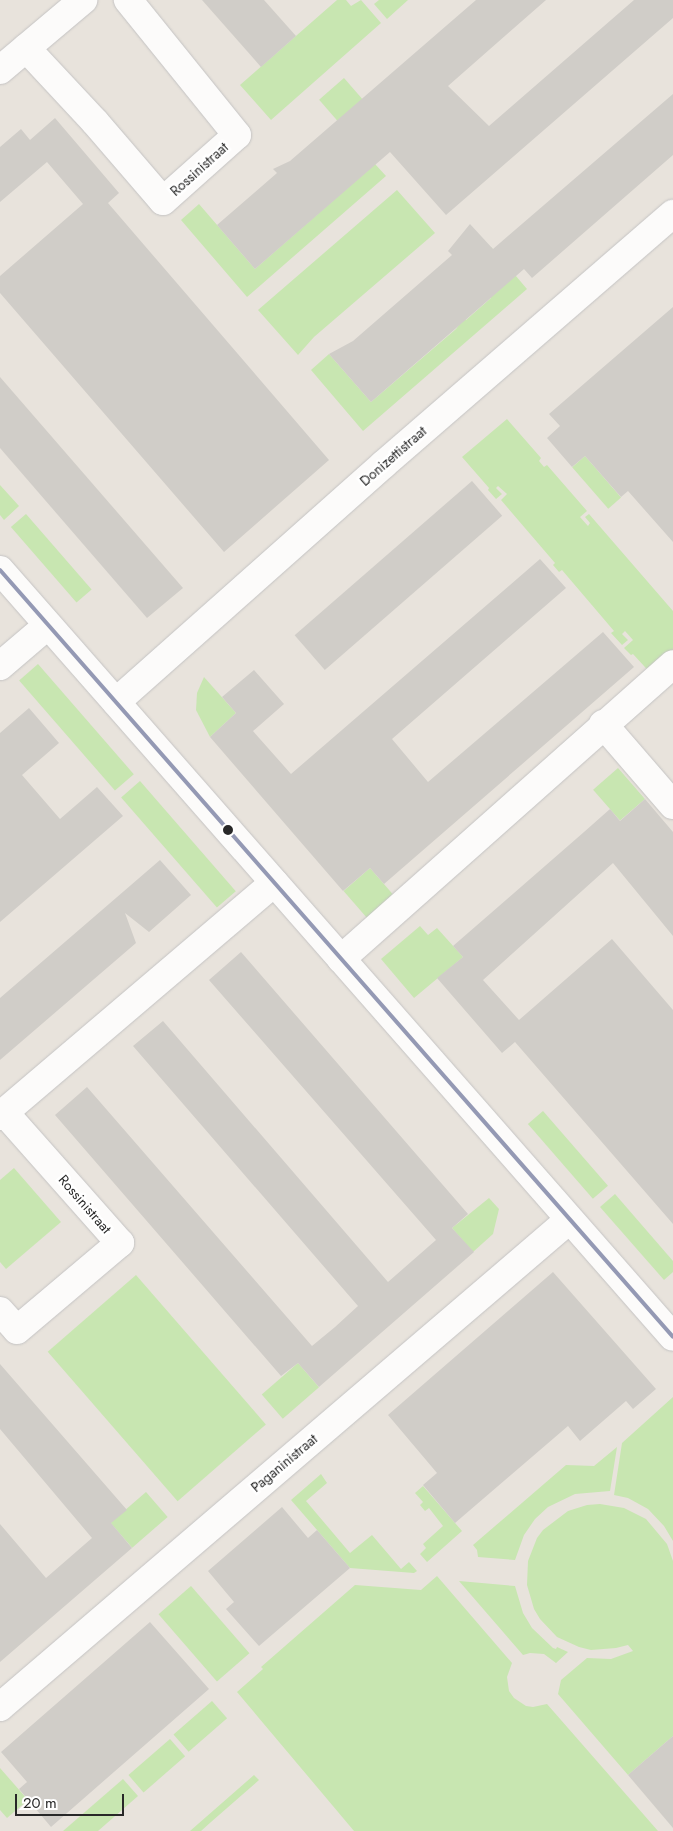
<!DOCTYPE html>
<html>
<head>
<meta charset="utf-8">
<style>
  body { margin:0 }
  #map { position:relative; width:673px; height:1831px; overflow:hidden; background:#e8e3dc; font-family:Jost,sans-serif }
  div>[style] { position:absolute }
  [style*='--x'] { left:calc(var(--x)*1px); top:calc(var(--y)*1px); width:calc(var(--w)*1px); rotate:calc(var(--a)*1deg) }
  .green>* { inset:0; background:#c8e6b1; transform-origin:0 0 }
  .building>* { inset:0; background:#d0cdc8; transform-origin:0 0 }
  .roads { filter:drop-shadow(0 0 1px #c4c3c3) drop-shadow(0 0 1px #c4c3c3) }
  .minor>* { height:28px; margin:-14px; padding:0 14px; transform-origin:14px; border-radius:14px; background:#fcfbfa }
  .bus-1>* { height:4px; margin:-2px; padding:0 2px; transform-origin:2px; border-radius:2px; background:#9499b4 }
  .dots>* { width:14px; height:14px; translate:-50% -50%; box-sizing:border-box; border:2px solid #fff; border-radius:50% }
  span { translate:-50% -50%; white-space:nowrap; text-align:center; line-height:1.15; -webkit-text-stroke:5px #fff; paint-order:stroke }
  .street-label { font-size:14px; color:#282828 }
  .scale { position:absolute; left:15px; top:1794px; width:109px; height:22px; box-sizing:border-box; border:2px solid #282828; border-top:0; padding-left:6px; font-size:15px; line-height:18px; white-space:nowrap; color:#282828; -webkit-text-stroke:4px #fff; paint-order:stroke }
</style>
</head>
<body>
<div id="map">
  <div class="green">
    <i style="clip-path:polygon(337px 0,346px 0,351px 6px,361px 0,381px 23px,271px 120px,240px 85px)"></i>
    <i style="clip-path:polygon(379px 0,408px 0,387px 19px,374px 4px)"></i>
    <i style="left:344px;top:78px;width:66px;height:33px;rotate:49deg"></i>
    <i style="clip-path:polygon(375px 164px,386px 176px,247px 297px,181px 220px,199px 204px,255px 269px)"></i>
    <i style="clip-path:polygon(397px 190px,435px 233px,314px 337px,298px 355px,258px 310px)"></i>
    <i style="clip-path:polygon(491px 247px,527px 289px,363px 431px,311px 370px,329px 354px,371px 402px,456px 329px,464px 318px,466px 320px,491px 298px)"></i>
    <i style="clip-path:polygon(507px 419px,541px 458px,539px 461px,544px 467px,547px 465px,587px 511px,580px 517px,588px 526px,590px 523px,585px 517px,589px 514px,673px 611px,673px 666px,655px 678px,633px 654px,631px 655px,624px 648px,633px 640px,625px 631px,622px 634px,628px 640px,622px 645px,611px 633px,614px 631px,562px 570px,559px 572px,553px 565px,555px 563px,501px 500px,507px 494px,498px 486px,496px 488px,502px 494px,496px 499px,488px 490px,489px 488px,462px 457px)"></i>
    <i style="left:585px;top:456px;width:55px;height:17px;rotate:49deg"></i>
    <i style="clip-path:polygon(0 485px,19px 506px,4px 520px,0 515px)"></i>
    <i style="left:26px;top:514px;width:100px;height:20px;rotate:49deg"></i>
    <i style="left:38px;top:664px;width:146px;height:25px;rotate:49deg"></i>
    <i style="clip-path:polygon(204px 677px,236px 713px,210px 737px,196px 710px,197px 693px)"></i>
    <i style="left:618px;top:768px;width:41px;height:33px;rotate:49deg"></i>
    <i style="left:140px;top:781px;width:146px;height:25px;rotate:49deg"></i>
    <i style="left:370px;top:868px;width:48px;height:35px;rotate:49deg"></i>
    <i style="clip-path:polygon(420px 926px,428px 935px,437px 928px,463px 957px,414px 998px,381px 959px)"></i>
    <i style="left:543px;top:1111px;width:99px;height:20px;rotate:49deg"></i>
    <i style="clip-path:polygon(14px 1168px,61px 1222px,6px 1269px,0 1262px,0 1180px)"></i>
    <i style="clip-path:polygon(615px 1194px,673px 1261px,673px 1272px,664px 1280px,600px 1207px)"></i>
    <i style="clip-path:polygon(489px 1198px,499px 1209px,493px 1234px,473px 1252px,452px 1228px)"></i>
    <i style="left:136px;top:1275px;width:198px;height:117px;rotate:49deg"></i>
    <i style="left:298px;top:1363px;width:32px;height:48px;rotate:49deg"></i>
    <i style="clip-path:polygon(673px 1397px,673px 1541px,664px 1526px,648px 1509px,628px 1498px,614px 1495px,622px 1443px)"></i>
    <i style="clip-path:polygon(617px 1447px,610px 1491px,575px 1494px,548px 1507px,535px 1519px,524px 1535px,515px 1560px,478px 1557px,477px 1550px,473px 1545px,566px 1465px,594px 1466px)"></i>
    <i style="clip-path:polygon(321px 1474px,327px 1483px,306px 1501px,350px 1553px,372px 1535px,401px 1569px,409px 1562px,417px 1571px,414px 1573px,350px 1568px,291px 1500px)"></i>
    <i style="clip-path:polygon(423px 1486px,462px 1531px,427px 1562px,420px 1554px,426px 1548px,423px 1544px,443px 1526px,429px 1508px,425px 1511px,420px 1505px,423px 1502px,415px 1493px)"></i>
    <i style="left:146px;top:1492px;width:33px;height:47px;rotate:49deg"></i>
    <i style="clip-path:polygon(600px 1504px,624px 1508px,646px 1519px,667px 1544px,673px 1561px,673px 1736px,628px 1775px,558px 1694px,561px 1680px,587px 1658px,611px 1659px,633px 1651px,628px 1645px,616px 1648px,591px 1650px,579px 1647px,557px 1637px,540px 1619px,534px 1609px,527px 1585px,528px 1561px,537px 1538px,543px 1530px,568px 1511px,587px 1505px)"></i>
    <i style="clip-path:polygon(437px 1576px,512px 1663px,507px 1677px,509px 1691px,514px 1698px,526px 1706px,533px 1707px,547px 1704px,658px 1831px,354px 1831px,237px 1692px,263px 1669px,261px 1667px,355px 1585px,421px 1590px)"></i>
    <i style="clip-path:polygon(459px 1581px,515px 1586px,523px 1613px,532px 1628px,553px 1648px,556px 1649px,557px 1647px,568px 1652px,556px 1663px,544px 1654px,530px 1653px,523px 1655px)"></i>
    <i style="left:191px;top:1586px;width:89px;height:43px;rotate:49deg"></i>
    <i style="left:212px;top:1701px;width:23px;height:51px;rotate:49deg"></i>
    <i style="left:170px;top:1739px;width:23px;height:55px;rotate:49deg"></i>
    <i style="clip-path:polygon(0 1768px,28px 1800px,7px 1818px,0 1810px)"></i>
    <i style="clip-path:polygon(254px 1775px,259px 1780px,211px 1822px,201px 1831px,190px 1831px)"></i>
    <i style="clip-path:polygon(123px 1779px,138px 1796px,98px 1831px,63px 1831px)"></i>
  </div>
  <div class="building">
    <i style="clip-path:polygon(202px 0,264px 0,296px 36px,261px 67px)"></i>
    <i style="clip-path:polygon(476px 0,546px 0,448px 86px,489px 126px,634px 0,673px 0,673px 18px,446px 215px,390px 152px,255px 269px,217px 225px,277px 173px,273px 169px,290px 161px)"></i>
    <i style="clip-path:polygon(673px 94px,673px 155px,532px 278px,524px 269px,371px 402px,329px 354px,353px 341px,452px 255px,448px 251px,470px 224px,493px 249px)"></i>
    <i style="clip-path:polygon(55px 118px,119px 193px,108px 203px,329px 460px,224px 552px,0 293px,0 276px,83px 204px,47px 162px,0 202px,0 147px,21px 129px,30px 140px)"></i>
    <i style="clip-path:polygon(673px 307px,673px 542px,628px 491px,621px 497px,585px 456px,572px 467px,547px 438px,560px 426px,549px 414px)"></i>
    <i style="clip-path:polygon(0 377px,183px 588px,147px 618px,0 448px)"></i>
    <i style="left:472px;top:481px;width:46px;height:235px;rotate:49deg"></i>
    <i style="clip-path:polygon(540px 559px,566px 588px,392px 739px,428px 782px,603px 632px,634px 667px,384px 884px,370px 868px,343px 891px,210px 737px,236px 713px,222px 697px,254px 670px,284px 704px,253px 731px,291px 774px)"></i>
    <i style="clip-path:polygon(29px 708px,59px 743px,22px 775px,60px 819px,97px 787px,123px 816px,0 922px,0 733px)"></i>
    <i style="clip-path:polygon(645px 799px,673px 832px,673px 936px,613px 863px,483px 980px,519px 1020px,612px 939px,673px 1010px,673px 1224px,515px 1042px,502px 1053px,437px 978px,463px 957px,453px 946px,584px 832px,610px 809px,620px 821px)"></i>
    <i style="clip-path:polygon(160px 860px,191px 895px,149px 932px,125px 913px,136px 943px,0 1060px,0 998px)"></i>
    <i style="clip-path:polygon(241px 952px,468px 1214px,452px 1228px,474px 1252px,319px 1387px,298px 1363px,281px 1376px,55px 1115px,87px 1087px,312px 1346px,335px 1327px,358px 1306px,133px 1046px,163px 1021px,388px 1282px,436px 1240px,209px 980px)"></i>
    <i style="clip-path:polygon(553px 1272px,656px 1389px,633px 1409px,626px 1401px,580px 1441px,568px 1426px,455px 1523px,423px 1485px,437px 1473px,388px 1415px)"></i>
    <i style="clip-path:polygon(0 1364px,127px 1510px,111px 1523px,132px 1548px,0 1662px,0 1524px,46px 1578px,92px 1538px,0 1429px)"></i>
    <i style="clip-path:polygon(282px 1507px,308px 1538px,317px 1530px,350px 1568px,259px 1646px,226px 1609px,234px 1602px,208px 1571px)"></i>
    <i style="clip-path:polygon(150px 1622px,209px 1689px,51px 1827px,19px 1789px,27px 1782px,1px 1752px)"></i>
    <i style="clip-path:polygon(673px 1736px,673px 1828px,628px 1775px)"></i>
  </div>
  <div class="roads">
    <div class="minor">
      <i style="--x:26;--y:48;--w:101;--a:47"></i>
      <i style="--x:95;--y:122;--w:104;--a:49.3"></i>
      <i style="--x:163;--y:201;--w:99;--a:-41.7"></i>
      <i style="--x:237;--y:135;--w:174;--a:-128.9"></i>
      <i style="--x:0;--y:70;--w:109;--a:-40.1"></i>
      <i style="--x:0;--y:570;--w:1020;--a:48.73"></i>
      <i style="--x:0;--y:666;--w:63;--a:-40.5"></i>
      <i style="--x:116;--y:702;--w:358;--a:-41.6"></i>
      <i style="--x:384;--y:464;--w:382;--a:-40.9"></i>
      <i style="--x:603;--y:724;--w:107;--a:49.2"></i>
      <i style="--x:341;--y:959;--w:444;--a:-41.6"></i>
      <i style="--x:0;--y:1116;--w:360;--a:-40.4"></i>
      <i style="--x:0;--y:1311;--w:25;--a:48"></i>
      <i style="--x:17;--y:1330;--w:135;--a:-40.2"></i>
      <i style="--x:120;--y:1243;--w:175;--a:-131.5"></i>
      <i style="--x:0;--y:1707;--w:749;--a:-40.56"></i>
    </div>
  </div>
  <div class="bus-1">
    <i style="--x:0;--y:570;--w:1020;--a:48.73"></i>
  </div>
  <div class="dots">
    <i style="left:228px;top:830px;background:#282828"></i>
  </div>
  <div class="street-label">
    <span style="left:199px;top:169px;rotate:-42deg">Rossinistraat</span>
    <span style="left:393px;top:456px;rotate:-41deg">Donizettistraat</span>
    <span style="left:85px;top:1204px;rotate:49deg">Rossinistraat</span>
    <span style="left:284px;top:1463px;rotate:-40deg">Paganinistraat</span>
  </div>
  <div class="scale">20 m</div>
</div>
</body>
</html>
